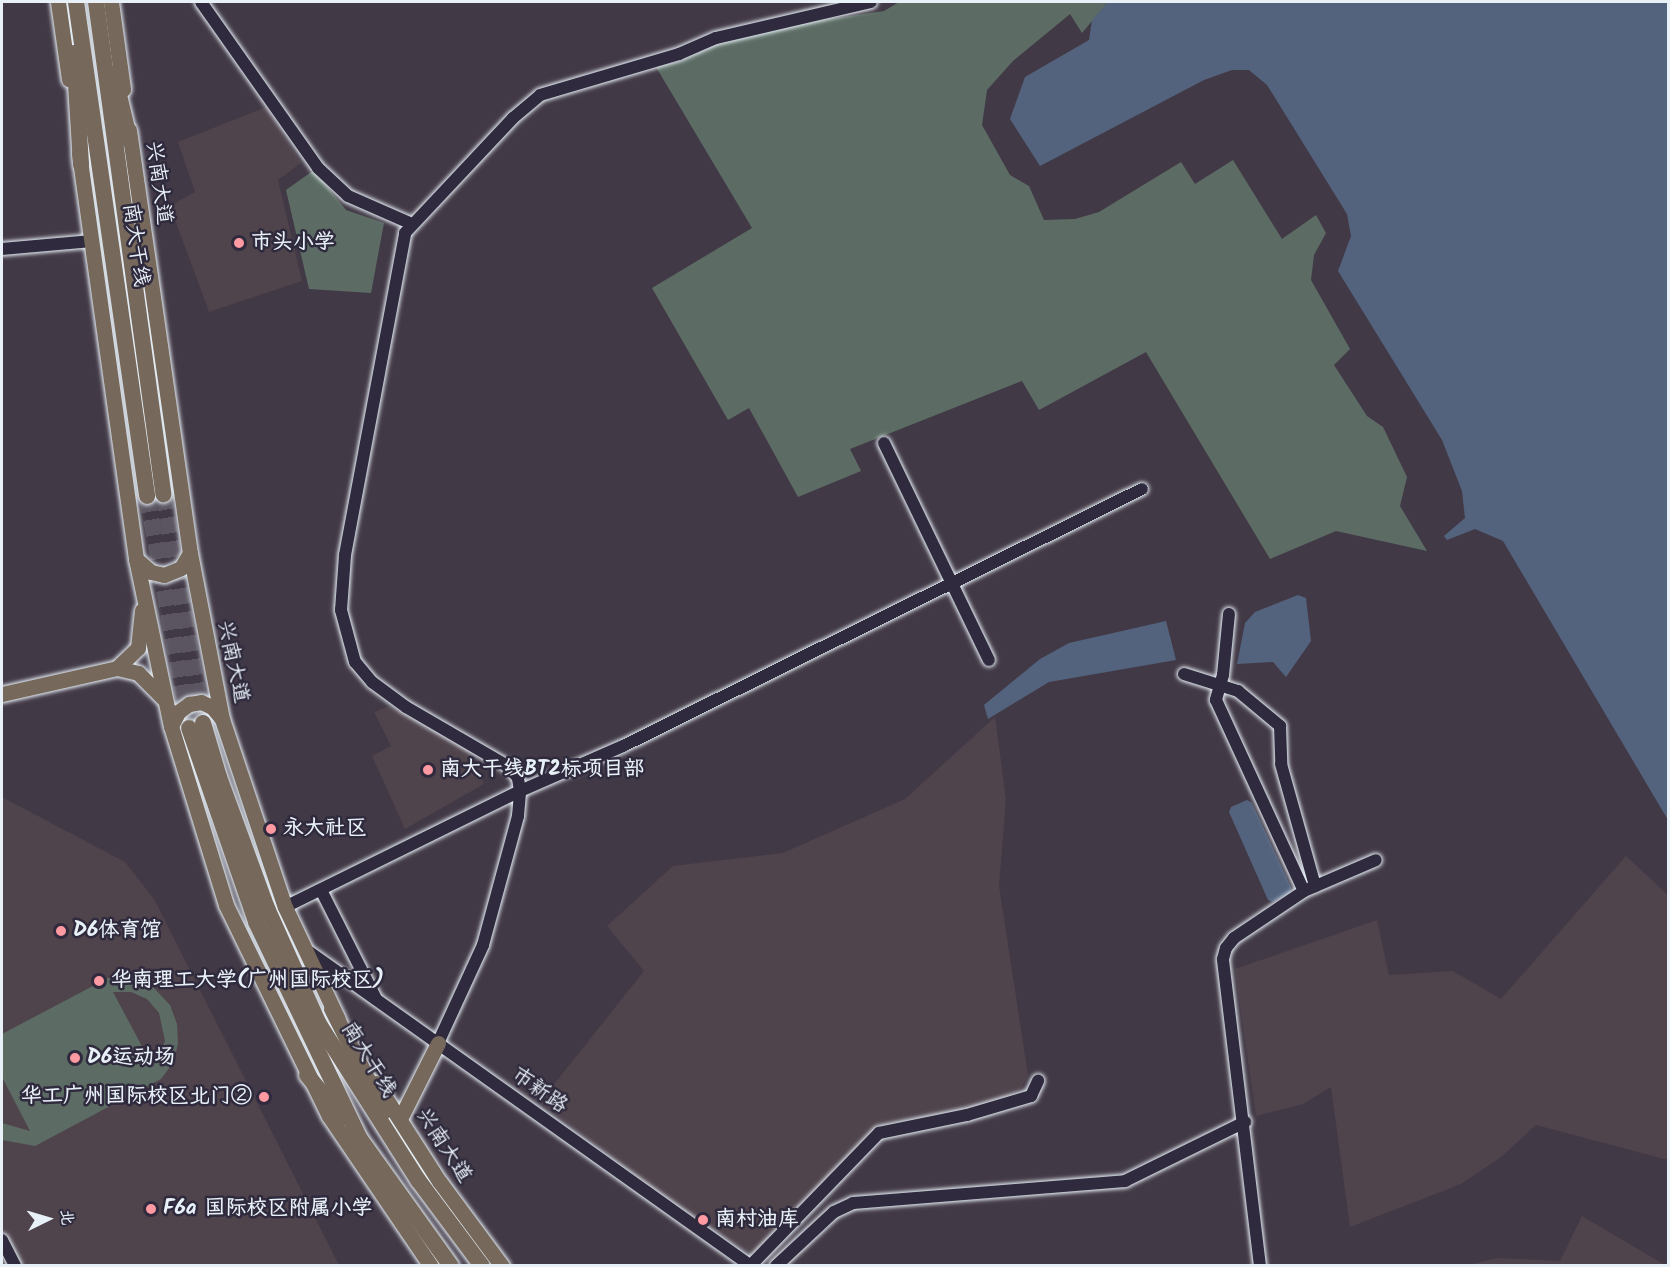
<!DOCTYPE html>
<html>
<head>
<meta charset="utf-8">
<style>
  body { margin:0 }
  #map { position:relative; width:1670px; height:1267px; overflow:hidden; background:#423946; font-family:Kalam,"LXGW WenKai TC",sans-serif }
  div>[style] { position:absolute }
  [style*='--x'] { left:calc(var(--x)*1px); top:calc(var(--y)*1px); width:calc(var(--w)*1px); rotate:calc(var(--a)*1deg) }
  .built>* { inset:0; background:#4f434c }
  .green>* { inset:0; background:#5c6c64 }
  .water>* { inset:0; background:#53637e }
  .highway-tunnel>* { height:16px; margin-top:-8px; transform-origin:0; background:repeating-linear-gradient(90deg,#5b5561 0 16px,transparent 0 24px) }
  .roads { filter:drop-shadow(0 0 2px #e8f1f8) drop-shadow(0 0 2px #e8f1f8) }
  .minor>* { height:12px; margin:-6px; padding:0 6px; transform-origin:6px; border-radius:6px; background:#2f2a3d }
  .major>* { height:15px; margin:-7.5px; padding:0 7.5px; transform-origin:7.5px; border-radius:7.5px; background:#76695c }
  .highway>* { height:16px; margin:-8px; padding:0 8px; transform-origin:8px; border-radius:8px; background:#76695c }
  .dots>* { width:16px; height:16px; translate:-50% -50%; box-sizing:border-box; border:3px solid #2f2a3d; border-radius:50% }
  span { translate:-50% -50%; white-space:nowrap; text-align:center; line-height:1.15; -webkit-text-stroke:5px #2f2a3d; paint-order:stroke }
  .street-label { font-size:21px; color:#e8f1f8 }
  .poi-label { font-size:21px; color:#e8f1f8; font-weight:700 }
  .left { translate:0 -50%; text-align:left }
  .right { translate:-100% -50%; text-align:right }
  .frame { position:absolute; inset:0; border:3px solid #e8f1f8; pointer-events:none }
  .north { position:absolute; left:18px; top:1189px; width:60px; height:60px; -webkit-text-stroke:4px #2f2a3d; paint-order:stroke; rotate:85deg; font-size:16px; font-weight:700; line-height:24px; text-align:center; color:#e8f1f8 }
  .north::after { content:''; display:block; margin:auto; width:21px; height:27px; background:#e8f1f8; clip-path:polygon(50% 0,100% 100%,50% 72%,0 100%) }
</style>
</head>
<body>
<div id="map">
  <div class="built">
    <i style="clip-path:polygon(266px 107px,301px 163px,278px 180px,302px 281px,209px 312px,170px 206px,195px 192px,178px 142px)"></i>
    <i style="clip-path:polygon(389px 706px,469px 750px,484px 784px,405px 829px,372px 756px,391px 746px,374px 712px)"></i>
    <i style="clip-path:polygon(995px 717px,1006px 799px,999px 886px,1028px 1075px,1021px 1088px,997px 1103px,877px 1125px,752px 1255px,664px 1197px,540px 1102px,644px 971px,607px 926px,673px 866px,783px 853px,905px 799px)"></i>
    <i style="clip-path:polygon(2px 797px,125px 862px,154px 899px,339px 1265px,2px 1265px)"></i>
    <i style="clip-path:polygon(1626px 856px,1668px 895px,1668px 1160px,1536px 1125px,1501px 1157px,1461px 1184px,1350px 1227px,1331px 1087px,1303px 1104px,1256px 1116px,1235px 969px,1377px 920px,1389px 975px,1453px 971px,1501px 999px)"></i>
    <i style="clip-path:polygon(1582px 1216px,1665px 1265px,1468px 1265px,1498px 1258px,1560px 1261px)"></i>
  </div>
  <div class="green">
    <i style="clip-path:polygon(899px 2px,1108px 2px,1082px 33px,1070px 14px,1013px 61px,987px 90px,982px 125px,1010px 175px,1029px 186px,1044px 220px,1075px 219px,1099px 212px,1181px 162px,1195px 184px,1233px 160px,1282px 239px,1316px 215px,1326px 233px,1314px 255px,1311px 280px,1350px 349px,1334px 365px,1367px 416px,1383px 427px,1407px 477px,1400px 506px,1427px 551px,1336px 531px,1270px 559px,1146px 352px,1039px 410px,1022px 381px,850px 449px,861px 471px,798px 497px,749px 408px,728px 420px,652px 288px,752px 228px,656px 67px,681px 61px,718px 43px,782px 26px,884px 11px)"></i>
    <i style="clip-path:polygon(314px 170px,346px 210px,384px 223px,371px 293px,309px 289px,286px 190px)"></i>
    <i style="clip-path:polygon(evenodd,108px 978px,132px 978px,154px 988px,170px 1005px,177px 1024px,178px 1044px,173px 1063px,161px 1079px,35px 1146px,2px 1140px,2px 1123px,30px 1131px,2px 1077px,2px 1034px,108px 978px,113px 992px,131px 992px,147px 999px,159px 1013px,165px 1041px,153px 1067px,113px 992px)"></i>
  </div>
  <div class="water">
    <i style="clip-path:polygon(1108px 2px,1668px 2px,1668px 820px,1503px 541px,1475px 529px,1447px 540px,1444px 536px,1465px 518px,1462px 491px,1442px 440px,1338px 271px,1351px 236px,1347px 214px,1267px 85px,1249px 70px,1232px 70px,1204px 80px,1040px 166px,1010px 119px,1025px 77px,1089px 40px,1092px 20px)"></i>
    <i style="clip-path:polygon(1298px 595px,1306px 598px,1311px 641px,1286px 677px,1273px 662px,1237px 664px,1245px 623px,1255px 612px)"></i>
    <i style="clip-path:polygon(1166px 621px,1176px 660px,1049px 682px,988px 719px,984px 705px,1040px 659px,1069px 643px)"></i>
    <i style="clip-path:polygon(1247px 800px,1252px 803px,1291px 887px,1291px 892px,1273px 902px,1268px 900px,1229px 812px,1231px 807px)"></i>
  </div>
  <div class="highway-tunnel">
    <i style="--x:163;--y:494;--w:232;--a:80.1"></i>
    <i style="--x:147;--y:496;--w:236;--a:79.7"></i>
  </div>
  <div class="roads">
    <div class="minor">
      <i style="--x:201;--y:2;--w:203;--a:54.8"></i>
      <i style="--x:318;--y:168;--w:41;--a:43"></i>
      <i style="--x:348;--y:196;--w:70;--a:23.6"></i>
      <i style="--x:2;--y:249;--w:90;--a:-5.1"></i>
      <i style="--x:884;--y:443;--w:241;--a:64.2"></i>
      <i style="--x:1229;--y:614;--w:61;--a:95.6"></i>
      <i style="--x:1223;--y:675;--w:26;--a:106"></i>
      <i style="--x:1216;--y:700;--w:210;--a:65.3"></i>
      <i style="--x:1184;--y:674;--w:57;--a:17.5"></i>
      <i style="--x:1238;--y:691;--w:55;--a:39.8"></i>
      <i style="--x:1280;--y:726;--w:38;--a:88"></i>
      <i style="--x:1281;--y:764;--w:127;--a:74.4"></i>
      <i style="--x:321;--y:890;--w:122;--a:63.2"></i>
      <i style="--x:285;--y:907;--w:262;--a:-26.3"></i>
      <i style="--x:520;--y:791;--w:112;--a:-23.6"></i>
      <i style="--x:623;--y:746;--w:579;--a:-26.34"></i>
      <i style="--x:305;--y:949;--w:547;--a:35.4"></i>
      <i style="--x:438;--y:1043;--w:108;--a:-65.3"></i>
      <i style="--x:483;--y:945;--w:134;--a:-74.8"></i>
      <i style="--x:518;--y:816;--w:25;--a:-85"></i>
      <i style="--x:520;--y:791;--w:13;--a:-99"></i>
      <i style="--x:518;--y:778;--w:14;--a:-129"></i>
      <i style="--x:509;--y:767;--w:119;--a:-149.8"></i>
      <i style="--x:406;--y:707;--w:42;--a:-143.7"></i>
      <i style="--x:372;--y:682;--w:26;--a:-130"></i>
      <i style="--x:355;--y:662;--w:54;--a:-105.1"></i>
      <i style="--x:341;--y:610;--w:55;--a:-85.8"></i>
      <i style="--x:345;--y:555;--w:328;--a:-79.4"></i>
      <i style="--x:405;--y:233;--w:158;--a:-46.8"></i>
      <i style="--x:513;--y:118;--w:35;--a:-40"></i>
      <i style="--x:540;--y:95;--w:145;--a:-16.4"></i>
      <i style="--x:679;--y:54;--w:40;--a:-23.4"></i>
      <i style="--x:716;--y:38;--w:159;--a:-13.1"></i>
      <i style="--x:2;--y:1240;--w:29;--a:63"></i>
      <i style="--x:751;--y:1265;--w:184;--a:-45.9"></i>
      <i style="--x:879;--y:1133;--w:90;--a:-11.6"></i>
      <i style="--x:967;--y:1115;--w:67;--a:-16.5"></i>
      <i style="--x:1031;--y:1096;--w:17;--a:-65"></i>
      <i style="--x:776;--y:1266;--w:79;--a:-43"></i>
      <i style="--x:834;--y:1212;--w:21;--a:-25"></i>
      <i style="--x:853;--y:1203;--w:273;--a:-4.6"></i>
      <i style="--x:1125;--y:1181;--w:134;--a:-26.2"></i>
      <i style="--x:1260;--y:1266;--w:309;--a:-96.9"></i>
      <i style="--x:1223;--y:959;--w:11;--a:-75"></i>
      <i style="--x:1226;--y:948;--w:13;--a:-51"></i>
      <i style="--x:1234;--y:938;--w:84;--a:-33.9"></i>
      <i style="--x:1304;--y:891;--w:78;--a:-23.3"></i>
    </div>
    <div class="major">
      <i style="--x:58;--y:2;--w:78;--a:81.9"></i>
      <i style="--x:111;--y:2;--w:88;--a:82.1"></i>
      <i style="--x:129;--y:130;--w:427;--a:81.8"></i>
      <i style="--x:190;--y:553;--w:169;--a:79.1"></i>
      <i style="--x:222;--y:719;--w:198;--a:71.5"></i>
      <i style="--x:285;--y:907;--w:124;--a:64.7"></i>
      <i style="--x:79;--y:153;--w:410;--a:82"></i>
      <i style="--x:136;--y:559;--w:171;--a:78.2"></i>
      <i style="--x:171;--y:726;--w:187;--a:72.9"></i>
      <i style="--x:226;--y:905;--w:235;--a:64"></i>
      <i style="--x:329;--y:1116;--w:181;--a:55.8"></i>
      <i style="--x:136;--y:559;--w:20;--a:41"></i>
      <i style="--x:151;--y:572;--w:13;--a:13"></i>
      <i style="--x:164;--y:575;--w:18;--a:-22"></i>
      <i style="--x:181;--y:568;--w:17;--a:-59"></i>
      <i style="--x:117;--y:668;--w:22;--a:13"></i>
      <i style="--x:138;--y:673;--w:38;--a:45"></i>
      <i style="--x:2;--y:694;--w:118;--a:-12.7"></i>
      <i style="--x:117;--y:668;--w:29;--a:-44"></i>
      <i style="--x:138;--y:648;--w:38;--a:-84"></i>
      <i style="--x:171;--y:726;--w:16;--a:-63"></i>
      <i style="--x:178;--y:712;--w:14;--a:-36"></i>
      <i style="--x:189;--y:704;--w:12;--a:-9"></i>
      <i style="--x:201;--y:702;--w:12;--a:24"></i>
      <i style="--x:212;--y:707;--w:16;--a:50"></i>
      <i style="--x:376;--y:1083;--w:117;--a:57.3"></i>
      <i style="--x:439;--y:1181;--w:106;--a:53.5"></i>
      <i style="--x:400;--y:1119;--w:85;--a:-63.4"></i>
    </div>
    <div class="highway">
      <i style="--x:76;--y:2;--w:499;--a:81.8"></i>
      <i style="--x:96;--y:2;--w:497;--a:82.2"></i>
      <i style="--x:74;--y:53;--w:112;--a:86.4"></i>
      <i style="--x:114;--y:74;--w:69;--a:76.6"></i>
      <i style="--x:203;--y:723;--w:56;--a:73.5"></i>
      <i style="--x:219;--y:777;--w:140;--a:69.9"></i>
      <i style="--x:267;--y:908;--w:127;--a:65.9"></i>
      <i style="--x:319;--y:1024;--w:185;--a:57.6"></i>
      <i style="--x:418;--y:1180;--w:107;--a:53.3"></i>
      <i style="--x:189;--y:728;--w:205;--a:70.9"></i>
      <i style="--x:256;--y:922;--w:241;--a:64.4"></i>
      <i style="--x:360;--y:1139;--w:156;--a:54.4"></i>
      <i style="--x:332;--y:1009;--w:115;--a:63.2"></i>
      <i style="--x:307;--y:1075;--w:55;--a:50.2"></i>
    </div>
  </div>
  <div class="dots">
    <i style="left:239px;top:243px;background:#ff9aa2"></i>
    <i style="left:428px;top:770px;background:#ff9aa2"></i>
    <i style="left:271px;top:829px;background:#ff9aa2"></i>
    <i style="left:61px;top:931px;background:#ff9aa2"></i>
    <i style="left:99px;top:981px;background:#ff9aa2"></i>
    <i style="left:75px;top:1058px;background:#ff9aa2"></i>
    <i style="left:264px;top:1097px;background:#ff9aa2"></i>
    <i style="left:151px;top:1209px;background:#ff9aa2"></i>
    <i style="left:703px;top:1220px;background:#ff9aa2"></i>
  </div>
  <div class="street-label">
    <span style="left:158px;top:183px;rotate:82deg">兴南大道</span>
    <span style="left:135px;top:245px;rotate:82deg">南大干线</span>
    <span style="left:232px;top:662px;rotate:78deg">兴南大道</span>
    <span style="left:368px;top:1060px;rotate:58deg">南大干线</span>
    <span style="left:539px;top:1091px;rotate:35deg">市新路</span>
    <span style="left:443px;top:1146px;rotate:57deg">兴南大道</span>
  </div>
  <div class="poi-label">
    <span class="left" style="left:251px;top:243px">市头小学</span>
    <span class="left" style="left:440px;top:770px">南大干线BT2标项目部</span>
    <span class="left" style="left:283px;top:829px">永大社区</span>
    <span class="left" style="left:73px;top:931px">D6体育馆</span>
    <span class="left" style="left:111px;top:981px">华南理工大学(广州国际校区)</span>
    <span class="left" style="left:87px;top:1058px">D6运动场</span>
    <span class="right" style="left:252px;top:1097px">华工广州国际校区北门②</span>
    <span class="left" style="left:163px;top:1209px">F6a 国际校区附属小学</span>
    <span class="left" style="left:715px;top:1220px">南村油库</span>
  </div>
  <div class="frame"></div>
  <div class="north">北</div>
</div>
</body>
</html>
